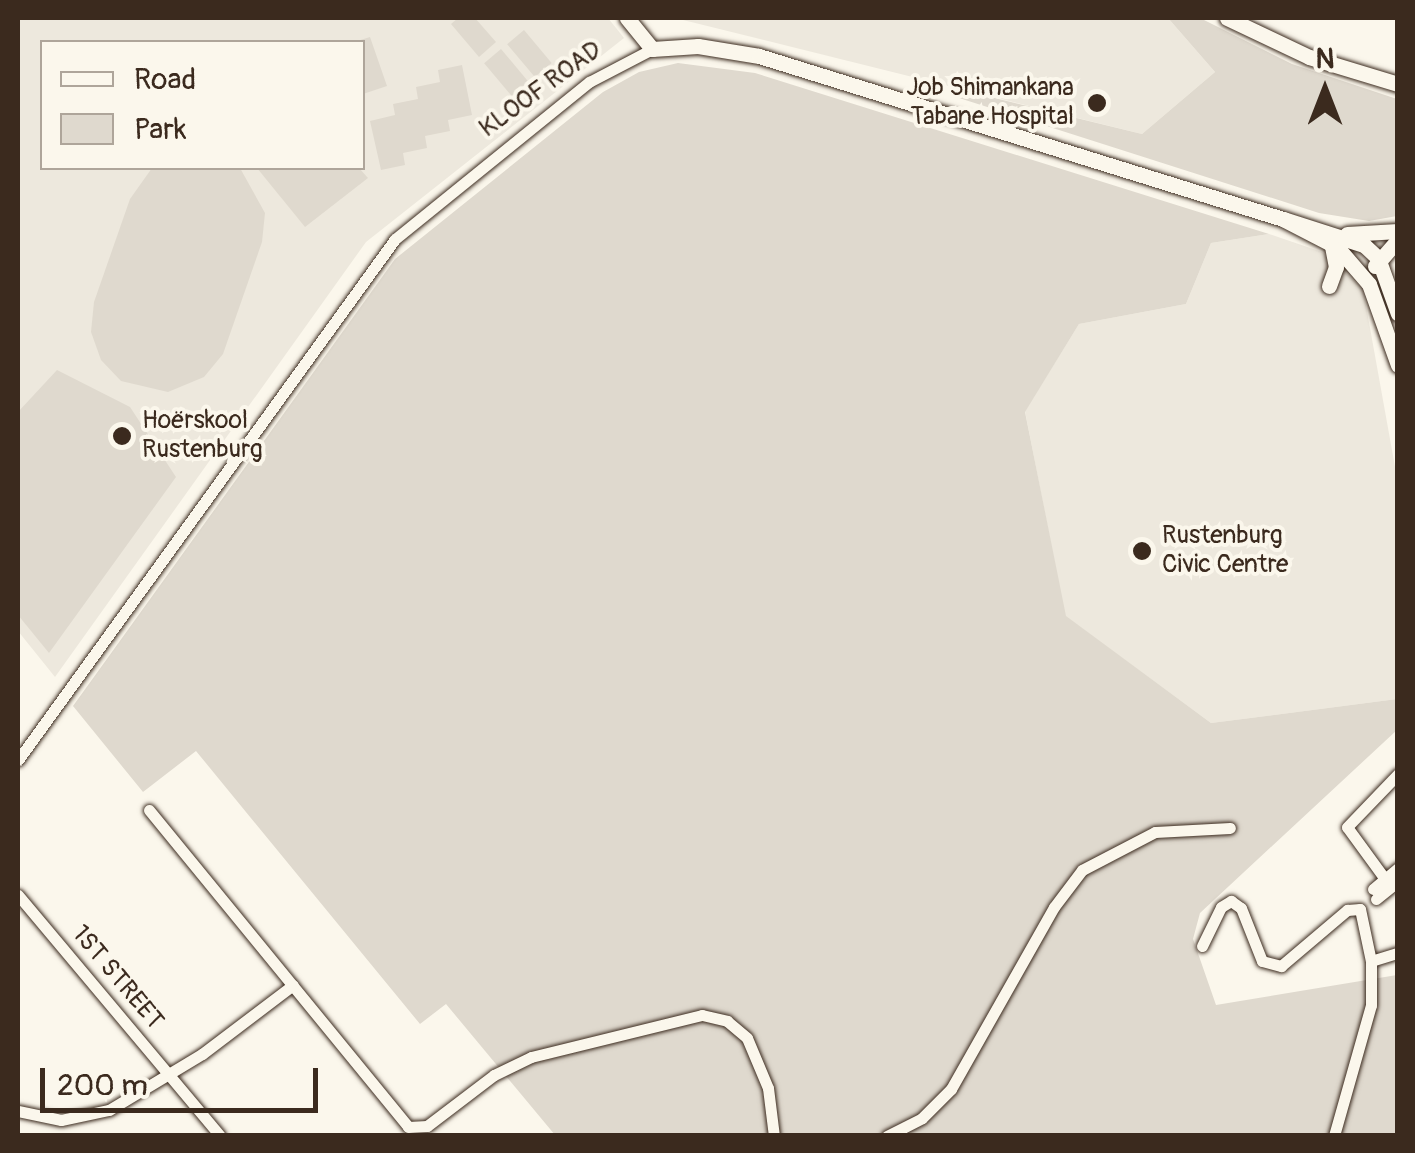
<!DOCTYPE html>
<html>
<head>
<meta charset="utf-8">
<style>
  body { margin:0 }
  #map { position:relative; width:1415px; height:1153px; overflow:hidden; background:#fbf7ec; font-family:Pangolin,sans-serif }
  div>[style] { position:absolute }
  [style*='--x'] { left:calc(var(--x)*1px); top:calc(var(--y)*1px); width:calc(var(--w)*1px); rotate:calc(var(--a)*1deg) }
  .built>* { inset:0; background:#ede8dd }
  .green>* { inset:0; background:#dfd9ce; transform-origin:0 0 }
  .roads { filter:drop-shadow(0 0 2px #3b2a1e) drop-shadow(0 0 2px #3b2a1e) }
  .street>* { height:11px; margin:-5.5px; padding:0 5.5px; transform-origin:5.5px; border-radius:5.5px; background:#fbf7ec }
  .secondary>* { height:15px; margin:-7.5px; padding:0 7.5px; transform-origin:7.5px; border-radius:7.5px; background:#fbf7ec }
  .dots>* { width:28px; height:28px; translate:-50% -50%; box-sizing:border-box; border:5px solid #fbf7ec; border-radius:50% }
  span { translate:-50% -50%; white-space:nowrap; text-align:center; line-height:1.15; -webkit-text-stroke:8px #fbf7ec; paint-order:stroke }
  .poi-label { font-size:25px; color:#3b2a1e }
  .right { translate:-100% -50%; text-align:right }
  .left { translate:0 -50%; text-align:left }
  .street-label { font-size:25px; color:#3b2a1e }
  .frame { position:absolute; inset:0; border:20px solid #3b2a1e; pointer-events:none }
  .legend { position:absolute; left:40px; top:40px; width:325px; height:130px; box-sizing:border-box; background:#fbf7ec; border:2px solid #aea59a; margin:0; padding:12px 18px; list-style:none; font-size:30px; color:#3b2a1e }
  .legend li { display:flex; align-items:center; gap:20px; height:50px }
  .legend b { width:50px; border:2px solid #aea59a }
  .north { position:absolute; left:1275px; top:40px; width:100px; height:100px; -webkit-text-stroke:8px #fbf7ec; paint-order:stroke; rotate:0deg; font-size:28px; font-weight:700; line-height:40px; text-align:center; color:#3b2a1e }
  .north::after { content:''; display:block; margin:auto; width:35px; height:45px; background:#3b2a1e; clip-path:polygon(50% 0,100% 100%,50% 72%,0 100%) }
  .scale { position:absolute; left:40px; top:1068px; width:278px; height:45px; box-sizing:border-box; border:5px solid #3b2a1e; border-top:0; padding-left:12px; font-size:30px; line-height:35px; white-space:nowrap; color:#3b2a1e; -webkit-text-stroke:8px #fbf7ec; paint-order:stroke }
</style>
</head>
<body>
<div id="map">
  <div class="built">
    <i style="clip-path:polygon(evenodd,18px 18px,608px 18px,624px 38px,366px 242px,55px 677px,18px 631px,18px 18px,42px 42px,362px 42px,362px 168px,42px 168px,42px 42px)"></i>
    <i style="clip-path:polygon(675px 18px,1168px 18px,1215px 72px,1142px 134px)"></i>
    <i style="clip-path:polygon(1269px 234px,1322px 252px,1363px 289px,1397px 478px,1397px 699px,1211px 723px,1065px 616px,1025px 411px,1079px 324px,1186px 304px,1211px 243px)"></i>
  </div>
  <div class="green">
    <i style="clip-path:polygon(458px 18px,475px 18px,496px 42px,479px 57px,451px 24px)"></i>
    <i style="clip-path:polygon(1168px 18px,1200px 18px,1292px 64px,1397px 99px,1397px 216px,1369px 221px,1319px 213px,959px 98px,954px 88px,1142px 134px,1215px 72px)"></i>
    <i style="left:524px;top:30px;width:43px;height:22px;rotate:50deg"></i>
    <i style="clip-path:polygon(370px 37px,387px 86px,363px 94px,363px 102px,362px 42px,354px 42px)"></i>
    <i style="left:501px;top:49px;width:43px;height:22px;rotate:50deg"></i>
    <i style="clip-path:polygon(678px 63px,755px 73px,1269px 234px,1211px 243px,1186px 304px,1079px 324px,1025px 412px,1066px 616px,1211px 723px,1397px 699px,1397px 730px,1200px 913px,1193px 939px,1216px 1005px,1397px 975px,1397px 1135px,555px 1135px,446px 1004px,420px 1024px,196px 751px,143px 792px,73px 706px,395px 259px,603px 92px,639px 72px)"></i>
    <i style="clip-path:polygon(462px 65px,472px 115px,448px 120px,450px 131px,425px 136px,427px 148px,403px 153px,405px 165px,381px 170px,370px 121px,395px 115px,393px 104px,418px 99px,416px 87px,440px 82px,438px 70px)"></i>
    <i style="clip-path:polygon(152px 168px,240px 168px,265px 213px,262px 242px,223px 354px,204px 377px,168px 392px,121px 381px,101px 360px,91px 332px,94px 302px,130px 199px)"></i>
    <i style="clip-path:polygon(257px 168px,359px 168px,368px 178px,305px 227px)"></i>
    <i style="clip-path:polygon(57px 370px,130px 407px,176px 477px,49px 653px,18px 615px,18px 412px)"></i>
  </div>
  <div class="roads">
    <div class="street">
      <i style="--x:18;--y:760;--w:643;--a:-54.11"></i>
      <i style="--x:395;--y:239;--w:250;--a:-39"></i>
      <i style="--x:589;--y:82;--w:71;--a:-27.6"></i>
      <i style="--x:149;--y:810;--w:409;--a:50.7"></i>
      <i style="--x:408;--y:1127;--w:19;--a:-3"></i>
      <i style="--x:427;--y:1126;--w:84;--a:-37.3"></i>
      <i style="--x:494;--y:1075;--w:41;--a:-25.9"></i>
      <i style="--x:531;--y:1057;--w:176;--a:-13.8"></i>
      <i style="--x:702;--y:1015;--w:26;--a:13"></i>
      <i style="--x:727;--y:1021;--w:26;--a:40"></i>
      <i style="--x:747;--y:1038;--w:54;--a:67.2"></i>
      <i style="--x:768;--y:1088;--w:48;--a:82.9"></i>
      <i style="--x:1385;--y:879;--w:64;--a:-126.2"></i>
      <i style="--x:1347;--y:827;--w:74;--a:-46.1"></i>
      <i style="--x:1373;--y:889;--w:33;--a:-40"></i>
      <i style="--x:18;--y:895;--w:314;--a:50"></i>
      <i style="--x:1376;--y:899;--w:28;--a:-39"></i>
      <i style="--x:1202;--y:946;--w:43;--a:-64"></i>
      <i style="--x:1221;--y:907;--w:12;--a:-31"></i>
      <i style="--x:1231;--y:901;--w:12;--a:35"></i>
      <i style="--x:1241;--y:908;--w:57;--a:68.4"></i>
      <i style="--x:1262;--y:961;--w:20;--a:15"></i>
      <i style="--x:1281;--y:966;--w:87;--a:-40.3"></i>
      <i style="--x:1347;--y:910;--w:13;--a:-4"></i>
      <i style="--x:1360;--y:909;--w:53;--a:78.1"></i>
      <i style="--x:1371;--y:961;--w:44;--a:90"></i>
      <i style="--x:1371;--y:1005;--w:136;--a:105.8"></i>
      <i style="--x:1371;--y:961;--w:28;--a:-17"></i>
      <i style="--x:18;--y:1111;--w:44;--a:11.8"></i>
      <i style="--x:61;--y:1120;--w:49;--a:-11.8"></i>
      <i style="--x:109;--y:1110;--w:109;--a:-31.1"></i>
      <i style="--x:202;--y:1054;--w:114;--a:-37.2"></i>
      <i style="--x:887;--y:1136;--w:39;--a:-27"></i>
      <i style="--x:922;--y:1118;--w:41;--a:-45"></i>
      <i style="--x:951;--y:1089;--w:209;--a:-60.5"></i>
      <i style="--x:1054;--y:907;--w:46;--a:-52.9"></i>
      <i style="--x:1082;--y:870;--w:82;--a:-27.5"></i>
      <i style="--x:1155;--y:832;--w:75;--a:-3.1"></i>
    </div>
    <div class="secondary">
      <i style="--x:627;--y:18;--w:40;--a:51"></i>
      <i style="--x:652;--y:49;--w:46;--a:-3.7"></i>
      <i style="--x:698;--y:46;--w:62;--a:9.3"></i>
      <i style="--x:759;--y:56;--w:549;--a:17.28"></i>
      <i style="--x:1283;--y:219;--w:61;--a:27.4"></i>
      <i style="--x:1337;--y:247;--w:49;--a:49.1"></i>
      <i style="--x:1369;--y:284;--w:86;--a:70.3"></i>
      <i style="--x:1227;--y:18;--w:91;--a:25.4"></i>
      <i style="--x:1309;--y:57;--w:93;--a:16.9"></i>
      <i style="--x:1283;--y:219;--w:85;--a:17.8"></i>
      <i style="--x:1364;--y:245;--w:19;--a:43"></i>
      <i style="--x:1378;--y:258;--w:59;--a:70.3"></i>
      <i style="--x:1347;--y:234;--w:51;--a:-3.4"></i>
      <i style="--x:1375;--y:266;--w:35;--a:-49"></i>
      <i style="--x:1329;--y:286;--w:20;--a:-70"></i>
      <i style="--x:1336;--y:267;--w:21;--a:-101"></i>
    </div>
  </div>
  <div class="dots">
    <i style="left:1097px;top:103px;background:#3b2a1e"></i>
    <i style="left:122px;top:436px;background:#3b2a1e"></i>
    <i style="left:1142px;top:551px;background:#3b2a1e"></i>
  </div>
  <div class="poi-label">
    <span class="right" style="left:1074px;top:103px">Job Shimankana<br>Tabane Hospital</span>
    <span class="left" style="left:142px;top:436px">Hoërskool<br>Rustenburg</span>
    <span class="left" style="left:1162px;top:551px">Rustenburg<br>Civic Centre</span>
  </div>
  <div class="street-label">
    <span style="left:541px;top:90px;rotate:-36deg">KLOOF ROAD</span>
    <span style="left:117px;top:978px;rotate:50deg">1ST STREET</span>
  </div>
  <div class="frame"></div>
  <ul class="legend">
  <li><b style="height:12px;background:#fbf7ec"></b>Road</li>
  <li><b style="height:28px;background:#dfd9ce"></b>Park</li>
  </ul>
  <div class="north">N</div>
  <div class="scale">200 m</div>
</div>
</body>
</html>
